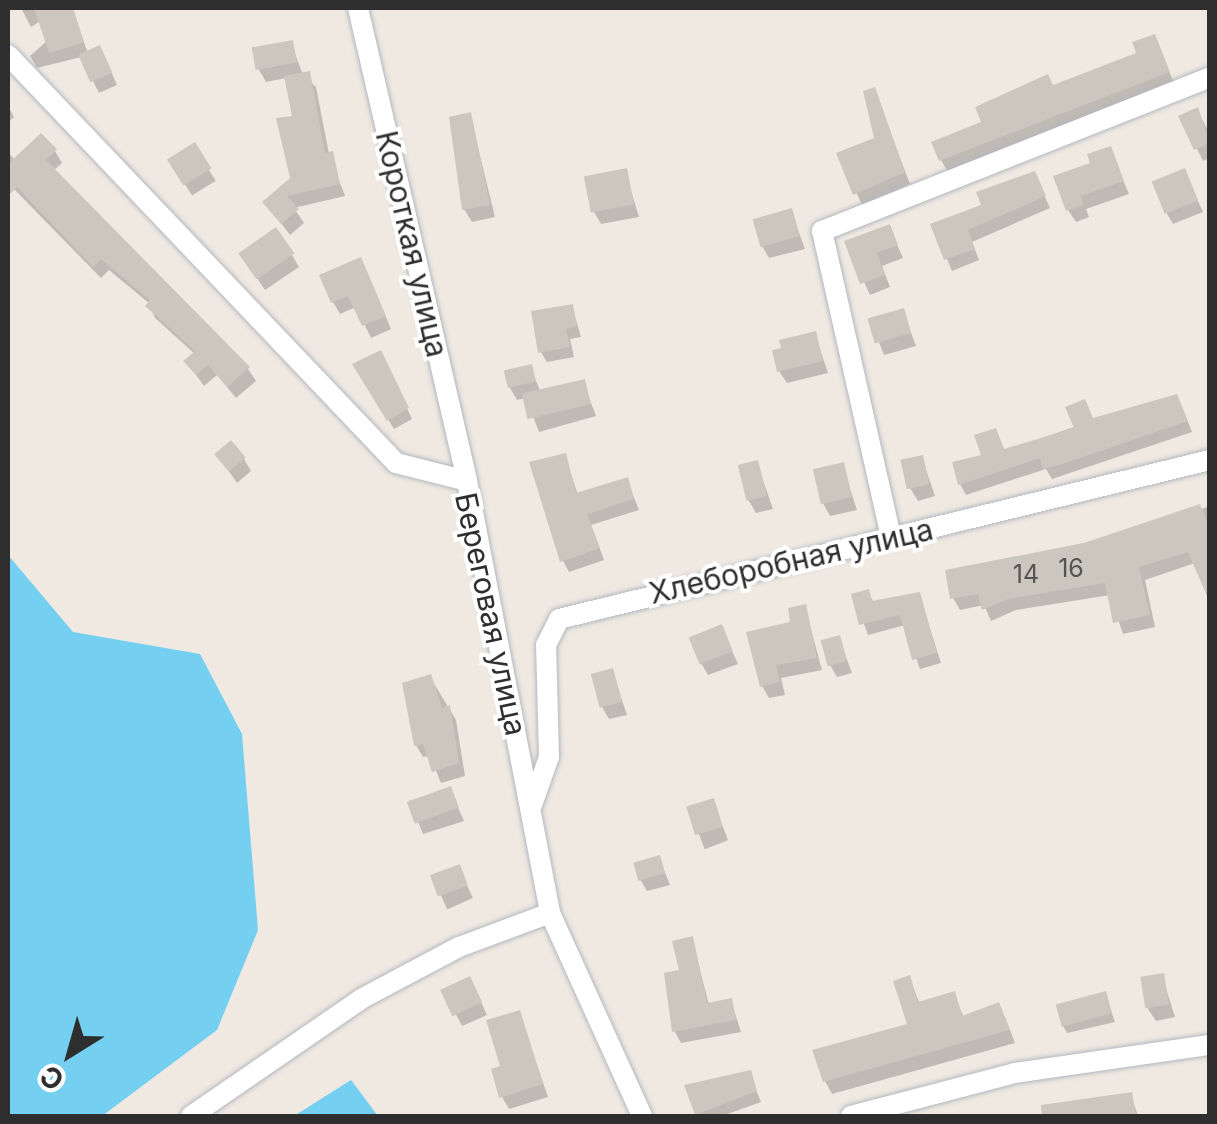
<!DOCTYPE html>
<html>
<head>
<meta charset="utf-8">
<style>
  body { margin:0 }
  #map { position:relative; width:1217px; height:1124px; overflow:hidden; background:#efe9e1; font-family:Inter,sans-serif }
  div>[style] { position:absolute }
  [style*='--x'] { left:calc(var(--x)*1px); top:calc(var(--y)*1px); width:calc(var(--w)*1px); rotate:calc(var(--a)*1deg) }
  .water>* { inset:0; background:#75cff0 }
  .shadow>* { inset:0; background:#0003; transform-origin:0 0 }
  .building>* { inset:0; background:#cbc7bf; transform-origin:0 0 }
  .roads { filter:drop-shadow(0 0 2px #b4b7c1) drop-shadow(0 0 2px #b4b7c1) }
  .minor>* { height:20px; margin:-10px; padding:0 10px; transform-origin:10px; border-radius:10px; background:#fff }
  span { translate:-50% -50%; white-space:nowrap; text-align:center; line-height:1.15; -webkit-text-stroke:8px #fff; paint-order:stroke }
  .number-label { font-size:25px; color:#555452 }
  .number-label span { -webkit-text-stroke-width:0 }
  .street-label { font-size:30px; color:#2e2e2e }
  .frame { position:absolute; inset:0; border:10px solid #2e2e2e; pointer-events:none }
  .north { position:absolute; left:20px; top:1004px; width:100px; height:100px; -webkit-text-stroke:8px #fff; paint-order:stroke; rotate:217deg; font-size:28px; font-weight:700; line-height:40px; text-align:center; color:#2e2e2e }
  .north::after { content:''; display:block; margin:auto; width:35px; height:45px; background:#2e2e2e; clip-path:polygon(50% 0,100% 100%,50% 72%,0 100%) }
</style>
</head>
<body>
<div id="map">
  <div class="water">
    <i style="clip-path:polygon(8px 555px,73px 632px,200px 654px,242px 734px,258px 930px,217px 1030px,102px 1116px,8px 1116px)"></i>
    <i style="clip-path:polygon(351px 1080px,378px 1116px,294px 1116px)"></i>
  </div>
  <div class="shadow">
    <i style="clip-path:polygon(21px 8px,61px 8px,31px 27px)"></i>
    <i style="clip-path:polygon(74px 17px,88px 53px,106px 60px,117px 85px,99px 93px,81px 57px,37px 68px,30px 56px)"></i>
    <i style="clip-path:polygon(1154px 37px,1175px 85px,948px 172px,941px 160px,984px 123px,1052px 87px,1139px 54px)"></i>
    <i style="clip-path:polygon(291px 43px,303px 75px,316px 87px,329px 154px,345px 196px,294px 208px,304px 223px,290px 235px,265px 202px,293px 179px,295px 118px,287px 78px,266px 82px,259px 70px)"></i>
    <i style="clip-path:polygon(874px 90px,910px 184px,862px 205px,839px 154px,877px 139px)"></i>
    <i style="clip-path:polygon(8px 106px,14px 117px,8px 122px)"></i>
    <i style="clip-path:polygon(1197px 110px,1210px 134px,1210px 158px,1203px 161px,1181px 117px)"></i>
    <i style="clip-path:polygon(470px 115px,495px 217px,472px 222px,464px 209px)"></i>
    <i style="left:194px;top:146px;width:41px;height:28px;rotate:58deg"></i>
    <i style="clip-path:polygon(1110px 149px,1129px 194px,1086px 209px,1089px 217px,1076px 222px,1068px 210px,1093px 164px)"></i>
    <i style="clip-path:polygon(55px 151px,62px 163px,53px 171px,248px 369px,256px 381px,236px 398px,217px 375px,204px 386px,187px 362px,195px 354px,155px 318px,150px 304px,109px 270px,101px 278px,8px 183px,8px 152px,15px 160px)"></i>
    <i style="clip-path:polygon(625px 171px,639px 217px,601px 224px,594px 212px)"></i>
    <i style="clip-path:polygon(1184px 171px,1203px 212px,1173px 224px,1166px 212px)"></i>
    <i style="clip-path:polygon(1040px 186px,1050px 208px,972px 242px,979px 260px,952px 271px,933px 226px)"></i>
    <i style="clip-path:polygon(791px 211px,805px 249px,769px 258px,762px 246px)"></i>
    <i style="clip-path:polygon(889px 227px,903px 258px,882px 266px,890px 287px,870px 295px,847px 243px)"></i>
    <i style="clip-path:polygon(292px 255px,299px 267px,265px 290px,249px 266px)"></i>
    <i style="clip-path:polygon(367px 272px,391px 329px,371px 338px,356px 307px,340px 314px,333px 302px)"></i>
    <i style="clip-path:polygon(572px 306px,581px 337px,570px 339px,574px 357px,547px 362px,541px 352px)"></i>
    <i style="clip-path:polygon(903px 311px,916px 346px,884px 355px,870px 319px)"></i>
    <i style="clip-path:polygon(815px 334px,828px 373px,787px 383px,779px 371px)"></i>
    <i style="clip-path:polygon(385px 362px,412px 419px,394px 429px,356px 365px)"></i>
    <i style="clip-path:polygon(530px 366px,541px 393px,583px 382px,596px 416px,539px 432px,526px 398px,517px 400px,510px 388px)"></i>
    <i style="clip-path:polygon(1182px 407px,1192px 432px,1052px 479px,1046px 469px,966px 495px,960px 484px,955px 464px,984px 457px,995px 431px,1005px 451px,1094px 420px)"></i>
    <i style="clip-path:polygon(217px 454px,244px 459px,251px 471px,237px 483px)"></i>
    <i style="clip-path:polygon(565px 456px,578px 495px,627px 480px,639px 510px,591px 525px,604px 560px,569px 572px,563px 561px)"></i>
    <i style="clip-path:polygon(922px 458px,935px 496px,918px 501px,910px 488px)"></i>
    <i style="clip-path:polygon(757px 463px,773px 509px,756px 513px,749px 501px)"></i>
    <i style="clip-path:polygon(842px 464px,857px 510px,830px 516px,823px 503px)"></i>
    <i style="clip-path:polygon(1210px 506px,1210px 596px,1195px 563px,1145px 580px,1155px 627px,1123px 634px,1110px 595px,1016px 610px,991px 621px,984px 605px,960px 610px,953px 598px,948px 572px,1135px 532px)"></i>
    <i style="clip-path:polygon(868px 592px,874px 603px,919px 594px,941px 663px,920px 669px,905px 625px,868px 635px,854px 596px)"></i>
    <i style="clip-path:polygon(805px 607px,822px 670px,781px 678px,785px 695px,769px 698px,762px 686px)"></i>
    <i style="clip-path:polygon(721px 627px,738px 664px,708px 675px,701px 663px)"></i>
    <i style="clip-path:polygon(839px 638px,852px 673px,837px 677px,830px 665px)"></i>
    <i style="clip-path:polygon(612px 670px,627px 715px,609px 719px,602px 707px)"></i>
    <i style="clip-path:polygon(430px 677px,456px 720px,465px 776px,441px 783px,430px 756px,423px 757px,416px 745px)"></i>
    <i style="clip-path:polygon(450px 789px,464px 821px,423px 834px,409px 801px)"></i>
    <i style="left:713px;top:801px;width:42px;height:25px;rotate:69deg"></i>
    <i style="clip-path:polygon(659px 858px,670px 885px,647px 891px,640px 879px)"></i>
    <i style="left:459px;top:867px;width:34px;height:28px;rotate:66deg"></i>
    <i style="clip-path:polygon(692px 939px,709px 1005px,731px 1001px,741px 1032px,681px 1043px,675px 1032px,667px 975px,682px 972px)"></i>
    <i style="clip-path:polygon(1162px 976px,1175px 1017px,1156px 1021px,1148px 1009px)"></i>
    <i style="clip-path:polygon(909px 978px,920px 1004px,954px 994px,964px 1018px,1005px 1017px,1015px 1043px,832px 1094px,825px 1081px,910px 1025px)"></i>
    <i style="clip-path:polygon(444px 991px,476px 991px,487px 1015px,462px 1026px)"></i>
    <i style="clip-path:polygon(1105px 993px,1115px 1022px,1067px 1033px,1062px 1024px)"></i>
    <i style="clip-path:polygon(519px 1013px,548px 1097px,509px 1109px,502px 1097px,504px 1068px)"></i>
    <i style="clip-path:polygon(749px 1073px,761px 1102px,722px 1116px,699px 1116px,688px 1086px)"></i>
    <i style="clip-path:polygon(1131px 1095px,1138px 1116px,1076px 1116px,1074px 1101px)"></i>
  </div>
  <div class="building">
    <i style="clip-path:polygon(34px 8px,73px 8px,84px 42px,49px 53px)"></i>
    <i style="clip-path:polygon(1155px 34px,1170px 72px,939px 161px,931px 142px,981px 122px,975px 107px,1048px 74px,1053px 85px,1136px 53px,1132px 42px)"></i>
    <i style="left:293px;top:40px;width:23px;height:42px;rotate:80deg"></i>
    <i style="left:100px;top:45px;width:30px;height:24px;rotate:66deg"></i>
    <i style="clip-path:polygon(310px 71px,325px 153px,333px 151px,340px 184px,287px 196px,299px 209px,281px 224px,262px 202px,290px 178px,276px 118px,292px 116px,284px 76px)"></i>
    <i style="clip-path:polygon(875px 87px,905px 172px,853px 195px,836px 153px,874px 138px,863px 91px)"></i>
    <i style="clip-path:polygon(1198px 107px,1210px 143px,1194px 150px,1178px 116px)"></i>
    <i style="clip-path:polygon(471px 112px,490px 205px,462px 210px,449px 117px)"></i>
    <i style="clip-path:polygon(41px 133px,57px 149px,46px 160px,250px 367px,227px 387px,208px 365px,196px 375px,183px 361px,195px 351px,145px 306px,150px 300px,101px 259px,93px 267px,17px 187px,8px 196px,8px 164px)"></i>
    <i style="left:195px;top:142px;width:31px;height:33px;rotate:58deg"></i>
    <i style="clip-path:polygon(1111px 146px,1124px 181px,1081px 196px,1084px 205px,1066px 211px,1053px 176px,1090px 163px,1087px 154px)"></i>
    <i style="left:627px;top:168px;width:37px;height:44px;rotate:79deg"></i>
    <i style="left:1185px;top:168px;width:35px;height:36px;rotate:68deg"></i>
    <i style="clip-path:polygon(1035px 171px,1046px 196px,968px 230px,975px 249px,944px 260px,930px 224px,981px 205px,976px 192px)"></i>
    <i style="left:792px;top:208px;width:29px;height:41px;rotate:74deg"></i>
    <i style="clip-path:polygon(890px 224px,898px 245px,877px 253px,885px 275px,860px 284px,844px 241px)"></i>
    <i style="left:276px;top:227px;width:32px;height:46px;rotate:55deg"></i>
    <i style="clip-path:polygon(361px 257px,386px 316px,362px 326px,348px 296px,331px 303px,319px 275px)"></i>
    <i style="clip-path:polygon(573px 304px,577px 327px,566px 329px,570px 347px,538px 353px,531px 311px)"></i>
    <i style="left:904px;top:308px;width:26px;height:38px;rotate:74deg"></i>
    <i style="clip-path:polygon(816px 331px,823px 361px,777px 372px,772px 350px,781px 348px,779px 340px)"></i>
    <i style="clip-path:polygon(381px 350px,409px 408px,387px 421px,352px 364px)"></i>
    <i style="left:532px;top:364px;width:18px;height:29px;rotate:77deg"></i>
    <i style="left:585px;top:379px;width:26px;height:65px;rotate:77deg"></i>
    <i style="clip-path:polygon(1177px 394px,1188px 421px,1062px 464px,1043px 469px,1040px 458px,958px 485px,952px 462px,981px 455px,974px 435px,996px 428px,1004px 449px,1074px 428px,1065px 407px,1085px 399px,1093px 418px)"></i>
    <i style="left:231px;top:440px;width:23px;height:22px;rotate:50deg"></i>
    <i style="clip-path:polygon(566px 453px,576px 493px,628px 477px,634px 499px,587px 514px,600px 548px,560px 562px,529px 462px)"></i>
    <i style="left:923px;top:455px;width:30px;height:23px;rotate:78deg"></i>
    <i style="left:758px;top:460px;width:37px;height:21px;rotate:76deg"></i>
    <i style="left:844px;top:462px;width:36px;height:32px;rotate:77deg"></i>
    <i style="clip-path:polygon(1200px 504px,1210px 530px,1210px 603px,1188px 552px,1139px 567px,1150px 615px,1113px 623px,1105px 583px,1008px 599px,982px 610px,978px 594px,950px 599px,945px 570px,1084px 543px)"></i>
    <i style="clip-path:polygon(869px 589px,872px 601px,920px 592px,937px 653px,912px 660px,900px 615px,859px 625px,851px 594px)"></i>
    <i style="clip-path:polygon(806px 604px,817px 658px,776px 665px,780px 682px,760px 687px,746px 632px,790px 622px,788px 608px)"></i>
    <i style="left:722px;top:624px;width:29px;height:36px;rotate:68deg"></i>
    <i style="left:840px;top:635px;width:27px;height:20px;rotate:75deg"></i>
    <i style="left:613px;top:668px;width:35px;height:23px;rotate:75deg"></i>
    <i style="clip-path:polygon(431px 674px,442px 708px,450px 705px,459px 763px,432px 772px,423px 744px,414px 746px,402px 683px)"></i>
    <i style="left:451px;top:786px;width:23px;height:47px;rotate:70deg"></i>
    <i style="left:714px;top:798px;width:30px;height:29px;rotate:73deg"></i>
    <i style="left:660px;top:855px;width:19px;height:28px;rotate:74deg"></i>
    <i style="left:460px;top:864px;width:23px;height:32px;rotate:70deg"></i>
    <i style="clip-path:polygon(693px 936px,707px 1003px,732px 998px,736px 1020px,672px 1032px,664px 973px,679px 970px,672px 941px)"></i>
    <i style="left:1164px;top:973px;width:32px;height:24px;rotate:81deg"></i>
    <i style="clip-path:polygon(910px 975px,918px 1002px,955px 991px,962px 1016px,999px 1002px,1010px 1030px,823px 1082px,812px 1050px,907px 1024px,893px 981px)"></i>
    <i style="left:470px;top:976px;width:29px;height:33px;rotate:65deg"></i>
    <i style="left:1106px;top:991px;width:23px;height:52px;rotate:75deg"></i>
    <i style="clip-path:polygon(520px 1010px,543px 1084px,499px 1098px,491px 1069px,500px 1066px,486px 1020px)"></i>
    <i style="clip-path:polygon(751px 1070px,757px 1091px,695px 1115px,684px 1085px)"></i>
    <i style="clip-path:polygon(1132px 1092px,1136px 1116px,1042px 1116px,1041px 1105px)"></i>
  </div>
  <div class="roads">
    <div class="minor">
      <i style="--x:358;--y:8;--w:485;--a:77"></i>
      <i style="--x:8;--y:55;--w:563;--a:46.44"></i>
      <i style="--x:396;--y:463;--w:73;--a:14.2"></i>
      <i style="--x:467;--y:481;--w:440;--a:79.1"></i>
      <i style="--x:550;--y:913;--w:223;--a:65.6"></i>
      <i style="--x:891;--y:537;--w:314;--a:-102.7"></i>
      <i style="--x:822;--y:231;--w:417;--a:-21.6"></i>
      <i style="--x:532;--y:805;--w:51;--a:-70.5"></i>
      <i style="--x:549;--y:757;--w:112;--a:-91.5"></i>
      <i style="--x:546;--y:645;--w:29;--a:-63"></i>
      <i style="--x:559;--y:619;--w:670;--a:-13.73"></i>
      <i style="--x:191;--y:1116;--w:206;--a:-34.5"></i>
      <i style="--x:361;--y:999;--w:111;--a:-28"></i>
      <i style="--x:459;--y:947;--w:97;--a:-20.5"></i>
      <i style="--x:851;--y:1116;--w:170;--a:-14.7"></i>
      <i style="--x:1015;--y:1073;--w:197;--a:-8.2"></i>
    </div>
  </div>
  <div class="number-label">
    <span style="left:1071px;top:568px">16</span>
    <span style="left:1026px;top:574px">14</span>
  </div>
  <div class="street-label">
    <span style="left:412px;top:244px;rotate:77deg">Короткая улица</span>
    <span style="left:791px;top:561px;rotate:-13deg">Хлеборобная улица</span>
    <span style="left:491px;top:614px;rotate:78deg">Береговая улица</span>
  </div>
  <div class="frame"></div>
  <div class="north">С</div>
</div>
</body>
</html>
